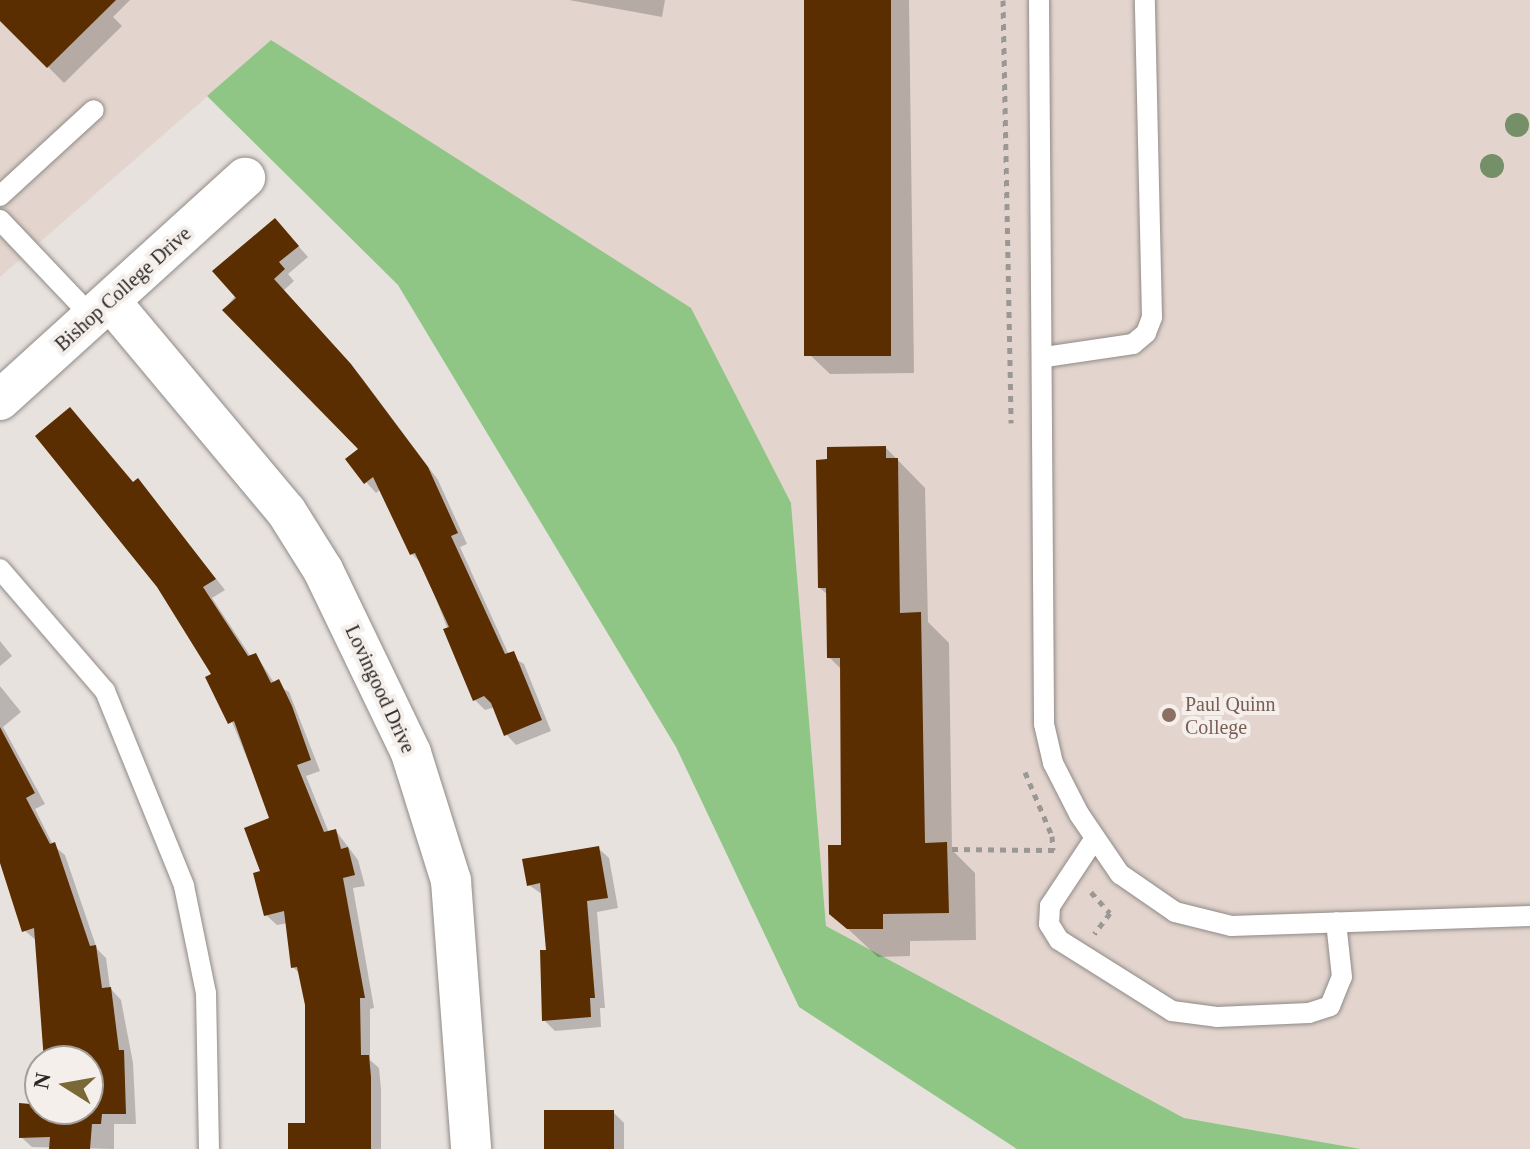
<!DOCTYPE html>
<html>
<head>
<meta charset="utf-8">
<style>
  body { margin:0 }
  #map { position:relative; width:1530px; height:1149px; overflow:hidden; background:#e8e2de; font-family:Georgia,serif }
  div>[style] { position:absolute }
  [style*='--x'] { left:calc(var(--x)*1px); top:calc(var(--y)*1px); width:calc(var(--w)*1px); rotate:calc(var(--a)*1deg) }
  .built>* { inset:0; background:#e3d5ce }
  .forest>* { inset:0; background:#90c685 }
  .shadow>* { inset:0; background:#0003 }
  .building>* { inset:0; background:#5a2e00; transform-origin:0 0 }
  .path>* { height:5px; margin-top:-2.5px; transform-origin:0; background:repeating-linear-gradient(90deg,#9b9794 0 6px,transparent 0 12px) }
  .roads { filter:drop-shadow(0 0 2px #908a87) drop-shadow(0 0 2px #908a87) }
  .lane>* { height:20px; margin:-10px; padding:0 10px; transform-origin:10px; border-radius:10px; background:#fff }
  .street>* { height:40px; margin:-20px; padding:0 20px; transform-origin:20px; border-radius:20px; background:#fff }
  .trees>* { width:24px; height:24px; margin:-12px; border-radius:50%; background:#758f69 }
  .dots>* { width:22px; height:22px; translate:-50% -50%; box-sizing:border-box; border:4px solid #f5efeb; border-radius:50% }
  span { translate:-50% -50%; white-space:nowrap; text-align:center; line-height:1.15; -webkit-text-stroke:8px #f5efeb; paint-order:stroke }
  .street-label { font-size:20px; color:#292625 }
  .education-label { font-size:20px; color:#785e54 }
  .left { translate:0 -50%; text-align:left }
  .north { position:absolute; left:24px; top:1045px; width:80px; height:80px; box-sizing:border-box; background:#f5efeb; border:2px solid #a39f9c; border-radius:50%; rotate:281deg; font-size:22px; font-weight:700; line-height:32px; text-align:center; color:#292625 }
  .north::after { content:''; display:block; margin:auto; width:28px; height:36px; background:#7a6836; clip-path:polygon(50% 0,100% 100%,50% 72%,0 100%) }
</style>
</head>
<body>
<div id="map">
  <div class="built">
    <i style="clip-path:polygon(0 0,1530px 0,1530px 1149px,1361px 1149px,1184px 1118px,826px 926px,791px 503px,272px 40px,0 277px)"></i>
  </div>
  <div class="forest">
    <i style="clip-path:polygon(271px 40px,691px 308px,791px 503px,826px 926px,1184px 1118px,1361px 1149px,1017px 1149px,799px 1007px,676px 747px,398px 285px,207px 96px)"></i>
  </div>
  <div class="shadow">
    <i style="clip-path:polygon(0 0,130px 0,113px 17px,122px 26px,64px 83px,0 18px)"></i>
    <i style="clip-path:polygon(569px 0,665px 0,662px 17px)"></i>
    <i style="clip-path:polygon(806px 0,909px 0,914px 373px,830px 374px,811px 356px)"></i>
    <i style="clip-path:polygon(286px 232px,308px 257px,288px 274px,294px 281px,283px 291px,362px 378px,438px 480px,467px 544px,460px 547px,509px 655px,524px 664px,551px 731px,516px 745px,506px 734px,495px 707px,485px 710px,475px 700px,423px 565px,412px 554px,381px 489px,376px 493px,366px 482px,361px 449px,224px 310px)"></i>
    <i style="clip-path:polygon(886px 448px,925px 488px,928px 622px,949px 643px,952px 850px,975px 873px,976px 940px,910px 941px,910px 956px,878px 957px,831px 913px,843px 847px,842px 670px,829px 657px,828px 595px,820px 588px)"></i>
    <i style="clip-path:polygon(138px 480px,225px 590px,212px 598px,251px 657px,256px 655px,275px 684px,289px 692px,320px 771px,306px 776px,329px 833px,336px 831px,358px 860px,365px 886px,353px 888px,374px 1008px,370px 1009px,370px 1060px,379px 1068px,381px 1089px,381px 1149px,267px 1149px,290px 1149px,307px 1125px,307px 1005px,300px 974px,293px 967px,288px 923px,277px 925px,266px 915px,263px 873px,272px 819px,134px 484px)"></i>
    <i style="clip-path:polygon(0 641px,12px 656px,0 666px)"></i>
    <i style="clip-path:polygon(0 686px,21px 712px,3px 727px,45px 804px,35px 809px,53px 845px,65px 855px,97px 949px,106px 958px,110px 988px,121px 1000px,133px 1063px,136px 1124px,114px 1124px,114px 1149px,32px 1147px,21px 1137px,88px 1109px,88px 1061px,46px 1061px,37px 941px,24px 930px,0 857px)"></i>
    <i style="clip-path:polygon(598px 848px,609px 858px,618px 908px,597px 912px,605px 1008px,600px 1008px,601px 1027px,555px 1031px,544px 1020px,548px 951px,543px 895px,529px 885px)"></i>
    <i style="clip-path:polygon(613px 1112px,624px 1123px,624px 1149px,546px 1149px)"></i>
  </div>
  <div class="building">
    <i style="clip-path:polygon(0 0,116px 0,47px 68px,0 21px)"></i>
    <i style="left:804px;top:0;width:87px;height:356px"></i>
    <i style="clip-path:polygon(275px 218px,299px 246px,279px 262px,285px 269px,274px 279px,351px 364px,428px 467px,458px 533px,451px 536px,505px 654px,514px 651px,542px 720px,504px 736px,491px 703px,484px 696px,473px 701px,443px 629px,449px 627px,415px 553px,410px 555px,373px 477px,364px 484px,345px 459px,358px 449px,222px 310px,236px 298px,212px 271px)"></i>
    <i style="clip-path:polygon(70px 407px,133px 482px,138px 478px,216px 579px,203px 587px,248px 656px,256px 653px,271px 683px,279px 679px,292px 706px,311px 760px,297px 765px,324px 832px,336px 829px,341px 849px,348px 847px,355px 875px,343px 878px,365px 998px,360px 998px,361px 1055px,369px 1055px,371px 1077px,371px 1149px,288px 1149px,288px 1123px,305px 1123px,305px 1005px,297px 967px,291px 968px,284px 911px,264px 916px,253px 873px,260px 871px,244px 828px,269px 818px,234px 721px,228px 724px,205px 677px,211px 674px,157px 587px,35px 436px)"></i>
    <i style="clip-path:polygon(886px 446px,886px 458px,898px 458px,900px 613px,921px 612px,925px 843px,947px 842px,949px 913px,883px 914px,883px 929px,847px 929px,829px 914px,828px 845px,841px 845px,840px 658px,827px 658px,826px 588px,818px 588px,816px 460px,827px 459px,827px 447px)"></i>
    <i style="clip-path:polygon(0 727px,35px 793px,26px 798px,50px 844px,55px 842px,90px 946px,96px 945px,102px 988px,111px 987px,119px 1050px,124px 1050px,126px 1114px,102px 1114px,101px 1124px,92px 1124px,90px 1149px,49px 1149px,50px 1137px,19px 1138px,19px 1103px,88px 1109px,88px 1061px,44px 1061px,34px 928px,22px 932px,0 863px)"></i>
    <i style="clip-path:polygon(599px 846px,608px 898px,587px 901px,595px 998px,590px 998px,591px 1017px,542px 1021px,540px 950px,546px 950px,540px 883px,527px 886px,522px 859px)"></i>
    <i style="left:544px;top:1110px;width:70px;height:39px"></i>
  </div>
  <div class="path">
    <i style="--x:1003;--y:0;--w:423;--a:88.9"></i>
    <i style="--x:1025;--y:772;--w:69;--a:67.1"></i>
    <i style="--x:1052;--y:836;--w:14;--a:86"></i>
    <i style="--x:952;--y:849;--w:103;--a:0.6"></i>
    <i style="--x:1091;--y:892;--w:28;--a:48"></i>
    <i style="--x:1110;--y:913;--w:26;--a:127"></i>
  </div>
  <div class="roads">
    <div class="lane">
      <i style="--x:1039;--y:0;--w:724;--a:89.6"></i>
      <i style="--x:1044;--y:724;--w:40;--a:77"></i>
      <i style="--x:1053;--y:763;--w:57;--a:63"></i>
      <i style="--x:1079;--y:814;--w:73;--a:55.7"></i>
      <i style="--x:1120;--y:874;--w:67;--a:34.6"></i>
      <i style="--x:1175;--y:912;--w:58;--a:14"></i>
      <i style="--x:1231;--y:926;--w:299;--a:-1.9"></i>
      <i style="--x:0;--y:196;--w:127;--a:-42.5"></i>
      <i style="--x:0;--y:220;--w:135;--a:46.5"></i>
      <i style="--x:1045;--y:357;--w:89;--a:-8.4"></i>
      <i style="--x:1133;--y:344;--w:17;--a:-40"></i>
      <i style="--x:1146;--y:333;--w:17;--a:-69"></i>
      <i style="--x:1152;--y:317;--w:317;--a:-91.3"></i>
      <i style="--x:0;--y:569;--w:161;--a:49.3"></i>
      <i style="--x:105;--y:691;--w:210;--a:67.9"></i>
      <i style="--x:184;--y:886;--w:109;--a:78.4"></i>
      <i style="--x:206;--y:993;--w:156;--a:88.9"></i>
      <i style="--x:1095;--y:838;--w:82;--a:123.5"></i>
      <i style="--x:1050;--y:906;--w:18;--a:93"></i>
      <i style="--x:1049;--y:924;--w:19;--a:58"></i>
      <i style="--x:1059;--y:940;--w:133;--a:32.1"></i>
      <i style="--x:1172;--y:1011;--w:45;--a:7.6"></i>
      <i style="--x:1217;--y:1017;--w:92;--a:-2.5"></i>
      <i style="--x:1309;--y:1013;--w:22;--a:-18"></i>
      <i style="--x:1330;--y:1006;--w:31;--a:-68"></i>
      <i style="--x:1342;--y:977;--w:55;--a:-96.2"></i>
    </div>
    <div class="street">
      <i style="--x:111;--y:302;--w:273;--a:50.1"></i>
      <i style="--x:286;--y:511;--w:70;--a:57.9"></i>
      <i style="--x:323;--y:570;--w:203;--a:64.3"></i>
      <i style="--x:411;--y:753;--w:134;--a:72.6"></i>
      <i style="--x:451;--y:881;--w:269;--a:85.7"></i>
      <i style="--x:0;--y:400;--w:331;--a:-42.2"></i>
    </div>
  </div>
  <div class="trees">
    <i style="left:1517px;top:125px"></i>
    <i style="left:1492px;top:166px"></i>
  </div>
  <div class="dots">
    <i style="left:1169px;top:715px;background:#8d6e63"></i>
  </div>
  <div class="street-label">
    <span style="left:123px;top:289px;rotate:-42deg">Bishop College Drive</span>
    <span style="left:380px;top:689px;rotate:65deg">Lovingood Drive</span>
  </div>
  <div class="education-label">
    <span class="left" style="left:1185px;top:716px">Paul Quinn<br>College</span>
  </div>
  <div class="north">N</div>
</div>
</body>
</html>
